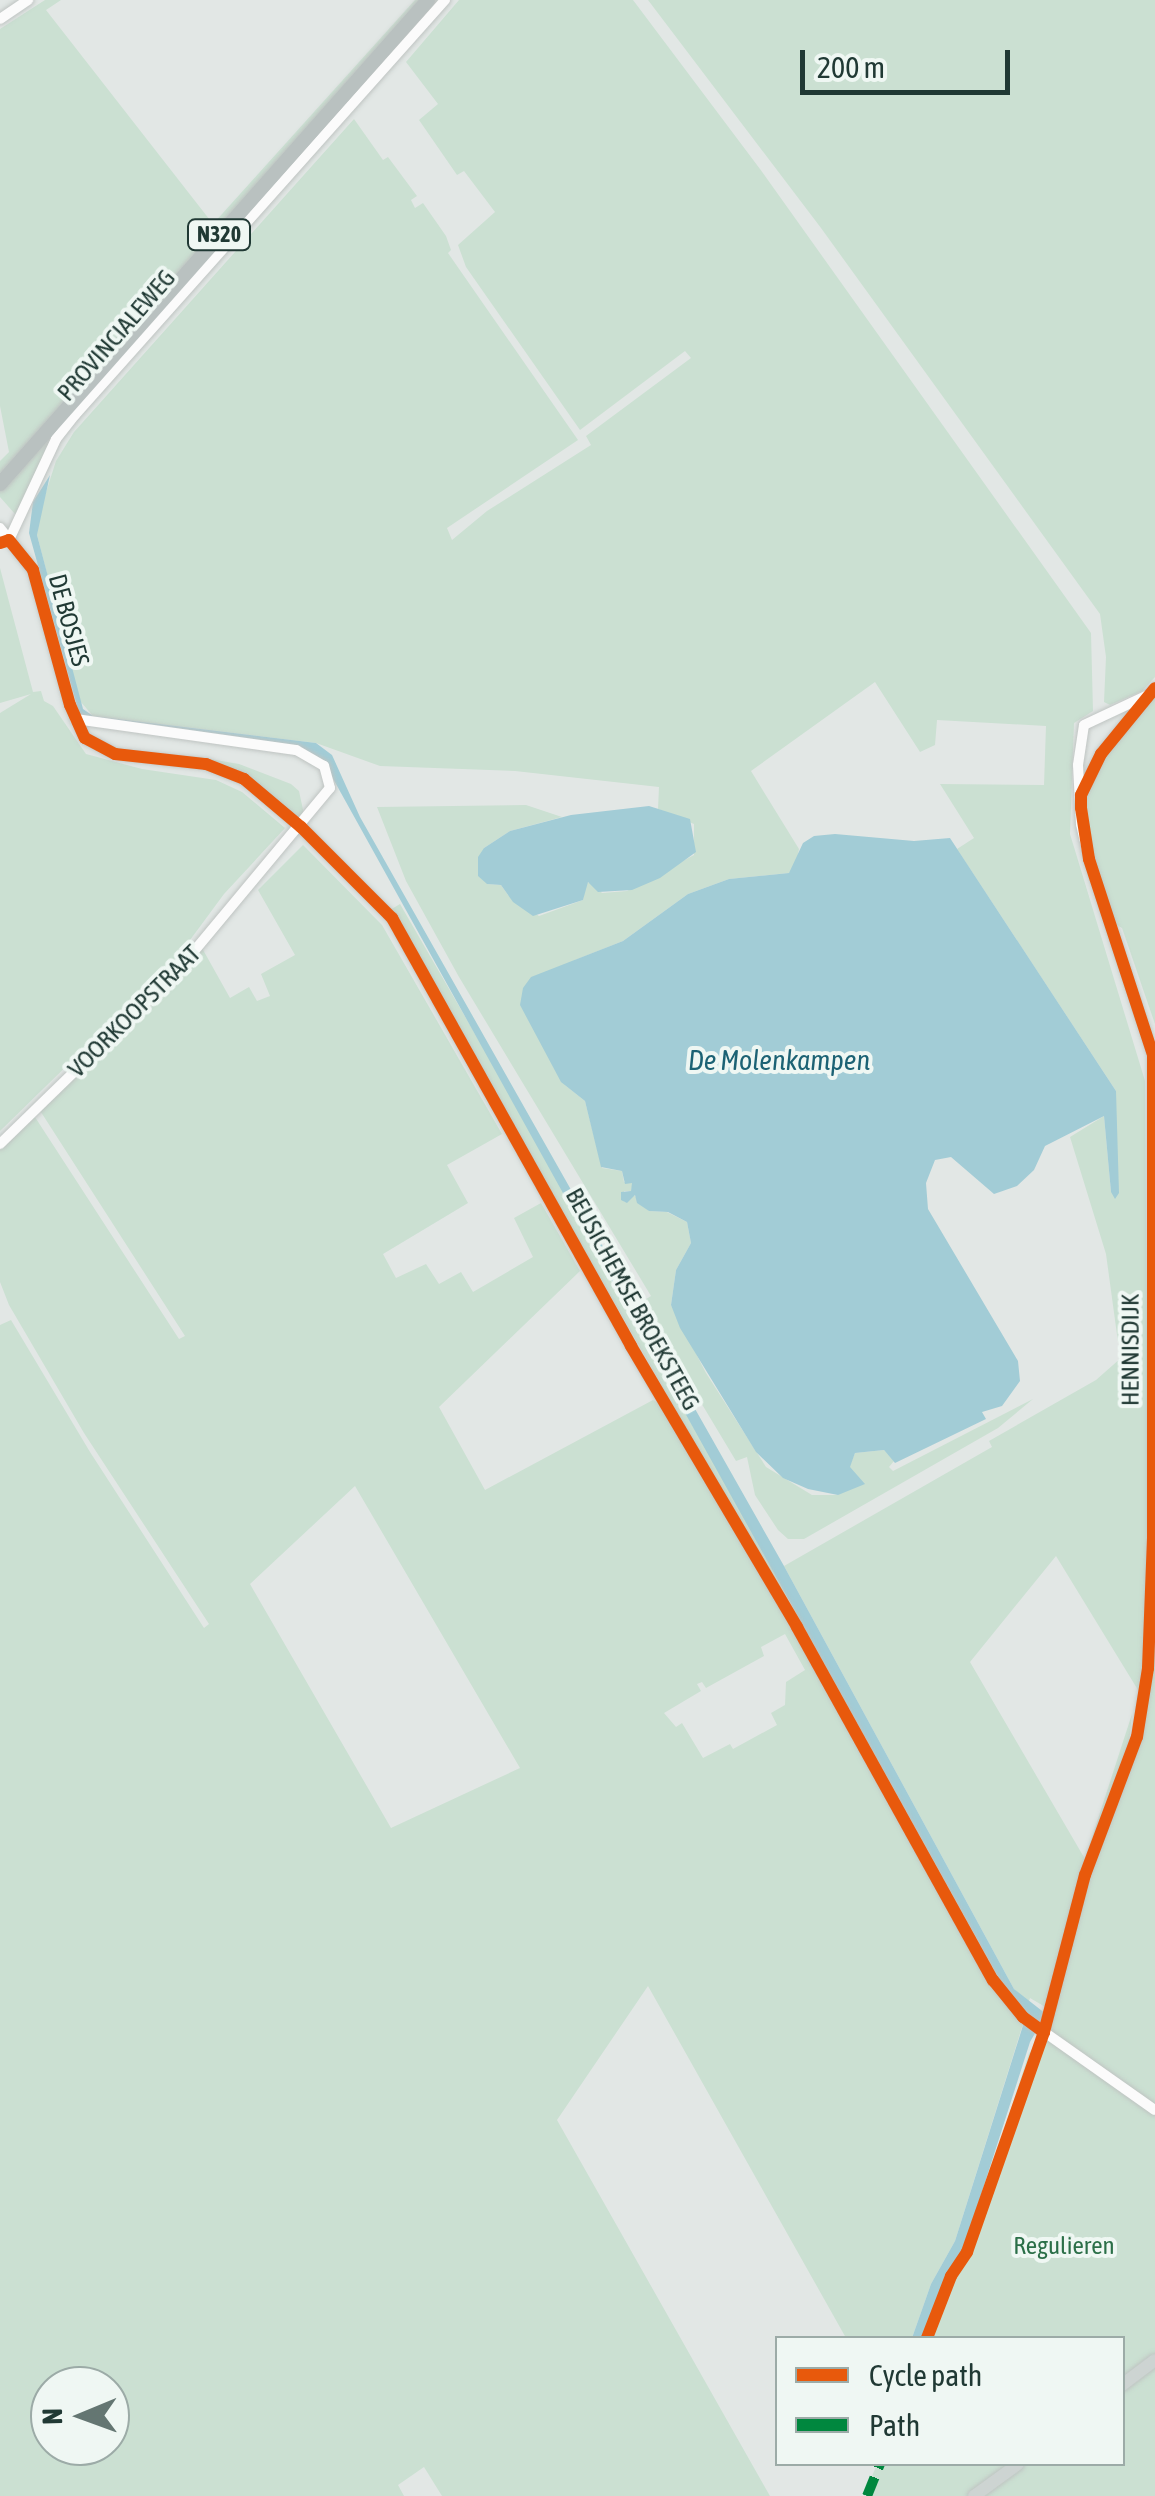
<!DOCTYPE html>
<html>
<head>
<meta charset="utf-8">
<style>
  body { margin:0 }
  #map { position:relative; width:1155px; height:2496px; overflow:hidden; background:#e2e7e5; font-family:"Asap Condensed",sans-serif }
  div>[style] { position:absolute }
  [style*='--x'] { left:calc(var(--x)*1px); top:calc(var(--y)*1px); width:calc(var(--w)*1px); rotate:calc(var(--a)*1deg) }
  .green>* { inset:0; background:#cbe0d2 }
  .water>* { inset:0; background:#a2ccd6 }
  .roads { filter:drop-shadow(0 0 2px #bfc4c2) drop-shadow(0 0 2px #bfc4c2) }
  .minor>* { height:10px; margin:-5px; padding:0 5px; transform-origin:5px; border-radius:5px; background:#fbfbfb }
  .major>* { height:12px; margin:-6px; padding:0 6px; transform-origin:6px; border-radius:6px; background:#cdd4d2 }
  .highway>* { height:14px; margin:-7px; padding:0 7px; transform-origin:7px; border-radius:7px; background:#b9c1c0 }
  .quiet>* { height:10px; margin-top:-5px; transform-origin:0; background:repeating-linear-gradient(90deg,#00873e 0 20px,transparent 0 30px) }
  .cycleway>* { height:12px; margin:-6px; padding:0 6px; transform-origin:6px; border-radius:6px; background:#e8590c }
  span { translate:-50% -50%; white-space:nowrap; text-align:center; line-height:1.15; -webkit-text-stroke:8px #eff7f3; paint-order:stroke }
  .shield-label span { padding:2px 8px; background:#eff7f3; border:2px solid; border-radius:8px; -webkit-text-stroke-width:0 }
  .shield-label { font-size:22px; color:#203934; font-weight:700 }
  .street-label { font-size:25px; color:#203934 }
  .park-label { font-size:25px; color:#2b6f48 }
  .water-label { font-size:28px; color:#1c6274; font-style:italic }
  .legend { position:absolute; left:775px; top:2336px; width:350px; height:130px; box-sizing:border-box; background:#eff7f3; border:2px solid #9caba7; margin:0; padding:12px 18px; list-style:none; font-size:30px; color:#203934 }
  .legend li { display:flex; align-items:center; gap:20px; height:50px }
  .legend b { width:50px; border:2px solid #9caba7 }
  .north { position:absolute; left:30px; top:2366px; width:100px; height:100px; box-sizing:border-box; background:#eff7f3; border:2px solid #9caba7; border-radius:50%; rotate:269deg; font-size:28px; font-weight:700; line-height:40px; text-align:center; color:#203934 }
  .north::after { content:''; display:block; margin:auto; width:35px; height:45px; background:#647672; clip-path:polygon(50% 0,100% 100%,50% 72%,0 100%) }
  .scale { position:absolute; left:800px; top:50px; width:210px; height:45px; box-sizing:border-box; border:5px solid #203934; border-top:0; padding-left:12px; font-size:30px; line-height:35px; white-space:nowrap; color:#203934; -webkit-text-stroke:8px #eff7f3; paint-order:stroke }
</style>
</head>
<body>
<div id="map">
  <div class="green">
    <i style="clip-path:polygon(45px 0,61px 0,46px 10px,213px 224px,415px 0,425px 0,0 473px,0 461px,9px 452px,0 406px,0 29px)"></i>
    <i style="clip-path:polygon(459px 0,633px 0,760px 169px,1091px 633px,1093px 711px,1074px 723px,1070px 834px,1145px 1081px,1148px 1485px,1144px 1656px,1138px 1690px,1056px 1556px,970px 1662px,1085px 1859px,1132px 1714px,1128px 1754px,1047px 2008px,1030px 1998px,1028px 2004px,1014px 1989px,784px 1566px,992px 1447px,989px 1441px,1096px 1380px,1130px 1350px,1118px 1342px,1106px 1254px,1070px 1137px,1104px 1116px,1111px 1192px,1116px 1091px,957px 849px,974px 838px,940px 784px,1044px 785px,1046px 726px,937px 720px,935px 745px,920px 752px,875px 682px,751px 771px,799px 849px,795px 869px,789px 873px,729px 879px,688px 894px,623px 941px,575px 960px,565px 1085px,585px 1101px,602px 1168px,622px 1171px,624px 1182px,633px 1183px,631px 1191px,624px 1191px,624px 1202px,634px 1195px,649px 1211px,667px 1212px,687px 1222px,691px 1243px,676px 1270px,671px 1305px,706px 1373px,766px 1467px,812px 1495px,838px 1495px,855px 1453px,884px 1450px,894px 1461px,889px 1467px,893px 1471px,1033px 1399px,998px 1428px,804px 1539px,788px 1539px,778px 1530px,755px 1495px,747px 1457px,736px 1461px,658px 1331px,643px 1301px,651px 1296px,459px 977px,406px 881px,377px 807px,526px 805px,562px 817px,510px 831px,484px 848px,487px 884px,501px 885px,508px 895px,539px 916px,583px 900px,585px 883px,592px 882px,602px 893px,627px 891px,694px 855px,694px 824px,658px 809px,659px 787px,515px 771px,380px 766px,316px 743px,93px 716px,80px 701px,37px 535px,39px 514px,56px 461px,74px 432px,354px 119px,383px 160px,388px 157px,417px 196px,411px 200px,415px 208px,423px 203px,446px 236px,451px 250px,448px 253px,578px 440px,447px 528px,452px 540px,487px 511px,591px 445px,586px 436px,691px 358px,685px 351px,580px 430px,466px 267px,458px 245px,495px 212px,464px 171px,457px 175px,419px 120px,438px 104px,406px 62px)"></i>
    <i style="clip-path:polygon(648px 0,1155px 0,1155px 677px,1142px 691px,1110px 705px,1104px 702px,1106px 657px,1100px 614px,821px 228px)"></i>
    <i style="clip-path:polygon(62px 422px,18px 515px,15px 514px,0 497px,0 488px)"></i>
    <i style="clip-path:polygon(0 568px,33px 692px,41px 691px,44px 701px,53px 706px,86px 754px,142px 769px,216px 780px,242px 792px,285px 828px,224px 894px,176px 959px,0 1131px,0 713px,31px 694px,0 703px)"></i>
    <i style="clip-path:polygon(1155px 693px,1155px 1024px,1122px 928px,1113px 923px,1086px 840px,1084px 808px,1087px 789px,1100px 763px)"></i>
    <i style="clip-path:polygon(192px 756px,239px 764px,291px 784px,299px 791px,305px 819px,298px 821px,205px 759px)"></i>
    <i style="clip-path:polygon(evenodd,303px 845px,382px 925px,502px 1134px,447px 1165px,468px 1203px,383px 1254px,396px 1278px,426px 1264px,439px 1284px,461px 1272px,473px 1292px,533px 1257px,514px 1218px,541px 1203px,580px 1271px,439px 1407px,485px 1490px,653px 1400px,661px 1405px,770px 1589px,997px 1994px,1023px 2024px,955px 2241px,931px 2284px,912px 2338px,846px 2338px,648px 1986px,557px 2120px,770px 2496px,442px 2496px,424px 2467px,398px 2485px,404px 2496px,0 2496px,0 1325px,11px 1320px,90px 1452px,204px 1628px,209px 1624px,84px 1433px,9px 1305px,0 1282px,0 1148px,33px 1114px,179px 1339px,185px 1336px,39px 1109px,202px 948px,230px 998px,249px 987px,257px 1001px,270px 996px,261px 974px,295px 955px,258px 890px,303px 845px,355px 1486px,520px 1768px,391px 1828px,250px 1584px,355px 1486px,303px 845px,785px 1634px,805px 1670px,786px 1682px,785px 1705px,771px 1713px,777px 1725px,733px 1749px,730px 1744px,703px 1758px,682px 1723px,676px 1727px,664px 1713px,701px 1691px,697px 1684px,702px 1682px,706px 1688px,764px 1656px,761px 1647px,785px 1634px,303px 845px,50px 2386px,110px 2386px,110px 2446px,50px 2446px,50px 2386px)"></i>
    <i style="clip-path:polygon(400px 904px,493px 1065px,796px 1610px,761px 1559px,390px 910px)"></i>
    <i style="clip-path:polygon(1155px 1235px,1155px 2496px,864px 2496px,877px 2464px,1122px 2464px,1122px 2338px,924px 2338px,947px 2278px,965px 2251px,1029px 2053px,1044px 2040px,1089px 1879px,1137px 1752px,1152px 1669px)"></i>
  </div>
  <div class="water">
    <i style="clip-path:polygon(50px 475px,37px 535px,83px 709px,93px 716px,316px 743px,332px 755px,360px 817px,784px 1566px,1014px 1989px,1046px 2014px,1030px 2042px,963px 2251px,946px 2278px,922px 2338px,912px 2338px,931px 2284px,955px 2241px,1026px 2016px,1002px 1984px,326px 766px,302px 750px,83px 718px,79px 713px,29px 533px,33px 502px)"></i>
    <i style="clip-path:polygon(649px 806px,690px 819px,696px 852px,660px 878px,632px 890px,598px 892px,588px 882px,583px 900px,533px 916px,513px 902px,501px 885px,487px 884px,478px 876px,478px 857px,484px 848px,510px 831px,571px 815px)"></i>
    <i style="clip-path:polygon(835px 834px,914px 841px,950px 838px,1116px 1091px,1119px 1193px,1115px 1199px,1111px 1192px,1104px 1116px,1045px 1146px,1034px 1170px,1017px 1186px,994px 1194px,951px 1157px,935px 1160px,926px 1183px,928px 1209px,1018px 1361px,1020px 1381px,1002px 1406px,982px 1412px,986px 1419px,895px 1463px,884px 1450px,855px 1453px,850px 1467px,865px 1484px,838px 1495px,808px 1489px,783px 1478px,756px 1452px,680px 1328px,671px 1305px,676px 1270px,691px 1243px,687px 1222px,668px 1212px,649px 1211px,637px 1203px,635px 1195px,627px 1203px,621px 1200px,621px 1192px,631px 1191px,632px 1183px,625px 1184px,622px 1171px,601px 1167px,585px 1101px,561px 1082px,520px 1005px,523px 988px,531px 977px,623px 941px,688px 894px,729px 879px,789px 873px,803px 843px,814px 836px)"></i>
  </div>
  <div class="roads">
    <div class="minor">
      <i style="--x:0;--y:19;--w:34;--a:-34"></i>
      <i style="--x:0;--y:528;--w:53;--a:51.8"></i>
      <i style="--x:33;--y:570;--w:140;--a:74.7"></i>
      <i style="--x:70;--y:705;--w:36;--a:66"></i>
      <i style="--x:85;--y:738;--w:34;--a:28"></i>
      <i style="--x:115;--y:754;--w:92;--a:6.3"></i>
      <i style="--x:206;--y:764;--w:41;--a:21.5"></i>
      <i style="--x:244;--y:779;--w:75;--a:40.1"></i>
      <i style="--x:301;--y:827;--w:129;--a:45"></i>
      <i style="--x:392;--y:918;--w:490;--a:60.8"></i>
      <i style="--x:631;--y:1346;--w:326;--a:59.4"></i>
      <i style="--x:797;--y:1627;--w:404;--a:61"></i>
      <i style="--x:993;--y:1980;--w:48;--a:51"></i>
      <i style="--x:1023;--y:2017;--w:161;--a:35.2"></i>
      <i style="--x:9;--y:540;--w:111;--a:-65"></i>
      <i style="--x:56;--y:439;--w:31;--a:-52"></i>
      <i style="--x:75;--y:415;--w:556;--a:-48.28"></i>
      <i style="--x:1082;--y:793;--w:43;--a:-64"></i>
      <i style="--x:1101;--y:754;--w:85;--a:-50.7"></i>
      <i style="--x:0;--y:1144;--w:244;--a:-44.2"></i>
      <i style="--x:175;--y:974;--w:242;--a:-50.2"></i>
      <i style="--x:330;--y:788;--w:23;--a:-105"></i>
      <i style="--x:324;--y:766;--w:32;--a:-150"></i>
      <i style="--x:296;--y:750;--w:223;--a:-172"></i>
      <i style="--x:1044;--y:2032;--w:162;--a:-75.4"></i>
      <i style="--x:1085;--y:1875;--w:147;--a:-69.4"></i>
      <i style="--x:1137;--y:1737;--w:70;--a:-80.9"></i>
      <i style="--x:1148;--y:1668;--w:132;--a:-87.8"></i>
      <i style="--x:1153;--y:1536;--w:481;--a:-90"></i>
      <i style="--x:1153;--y:1055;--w:206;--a:-108.1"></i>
      <i style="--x:1089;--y:859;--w:36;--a:-103"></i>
      <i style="--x:1081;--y:824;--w:59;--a:-92.9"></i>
      <i style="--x:1078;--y:765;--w:40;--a:-81.5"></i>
      <i style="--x:1084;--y:725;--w:73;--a:-25.2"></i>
    </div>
    <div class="major">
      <i style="--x:1122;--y:2385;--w:41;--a:-37.1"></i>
      <i style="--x:974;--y:2496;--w:54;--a:-36"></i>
    </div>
    <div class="highway">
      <i style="--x:0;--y:484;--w:646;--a:-48.51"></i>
    </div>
  </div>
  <div class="quiet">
    <i style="--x:867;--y:2496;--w:35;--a:-68"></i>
  </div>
  <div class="cycleway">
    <i style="--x:0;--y:543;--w:9;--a:-18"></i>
    <i style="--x:9;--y:540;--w:38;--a:51"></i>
    <i style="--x:33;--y:570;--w:140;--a:74.7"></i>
    <i style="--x:70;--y:705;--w:36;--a:66"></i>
    <i style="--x:85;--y:738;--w:34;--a:28"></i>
    <i style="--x:115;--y:754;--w:92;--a:6.3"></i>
    <i style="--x:206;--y:764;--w:41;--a:21.5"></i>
    <i style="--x:244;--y:779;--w:75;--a:40.1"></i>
    <i style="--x:301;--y:827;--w:129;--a:45"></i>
    <i style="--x:392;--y:918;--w:490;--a:60.8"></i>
    <i style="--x:631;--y:1346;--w:326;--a:59.4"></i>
    <i style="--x:797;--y:1627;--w:404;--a:61"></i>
    <i style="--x:993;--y:1980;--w:48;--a:51"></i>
    <i style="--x:1023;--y:2017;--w:26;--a:36"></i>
    <i style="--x:927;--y:2338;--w:66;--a:-68.8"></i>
    <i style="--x:951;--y:2276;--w:29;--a:-56"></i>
    <i style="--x:967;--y:2252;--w:233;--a:-70.7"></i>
    <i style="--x:1044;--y:2032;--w:162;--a:-75.4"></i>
    <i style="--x:1085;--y:1875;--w:147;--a:-69.4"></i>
    <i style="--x:1137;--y:1737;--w:70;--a:-80.9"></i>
    <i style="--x:1148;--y:1668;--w:132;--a:-87.8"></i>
    <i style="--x:1153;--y:1536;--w:481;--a:-90"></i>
    <i style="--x:1153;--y:1055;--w:206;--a:-108.1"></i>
    <i style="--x:1089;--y:859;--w:52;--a:-98.9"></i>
    <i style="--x:1081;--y:808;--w:13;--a:-90"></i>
    <i style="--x:1081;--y:795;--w:46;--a:-64"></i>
    <i style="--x:1101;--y:754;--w:85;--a:-50.7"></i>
  </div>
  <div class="shield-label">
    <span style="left:219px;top:235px">N320</span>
  </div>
  <div class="street-label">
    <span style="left:116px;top:335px;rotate:-49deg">PROVINCIALEWEG</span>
    <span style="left:69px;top:620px;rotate:75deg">DE BOSJES</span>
    <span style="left:134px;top:1011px;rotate:-45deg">VOORKOOPSTRAAT</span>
    <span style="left:633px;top:1299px;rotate:61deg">BEUSICHEMSE BROEKSTEEG</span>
    <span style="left:1130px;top:1350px;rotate:-90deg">HENNISDIJK</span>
  </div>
  <div class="park-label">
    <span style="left:1064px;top:2245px">Regulieren</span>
  </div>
  <div class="water-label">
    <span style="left:779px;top:1060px">De Molenkampen</span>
  </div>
  <ul class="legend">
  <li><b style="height:12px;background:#e8590c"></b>Cycle path</li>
  <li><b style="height:12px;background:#00873e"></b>Path</li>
  </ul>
  <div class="north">N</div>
  <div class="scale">200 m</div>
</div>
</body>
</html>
